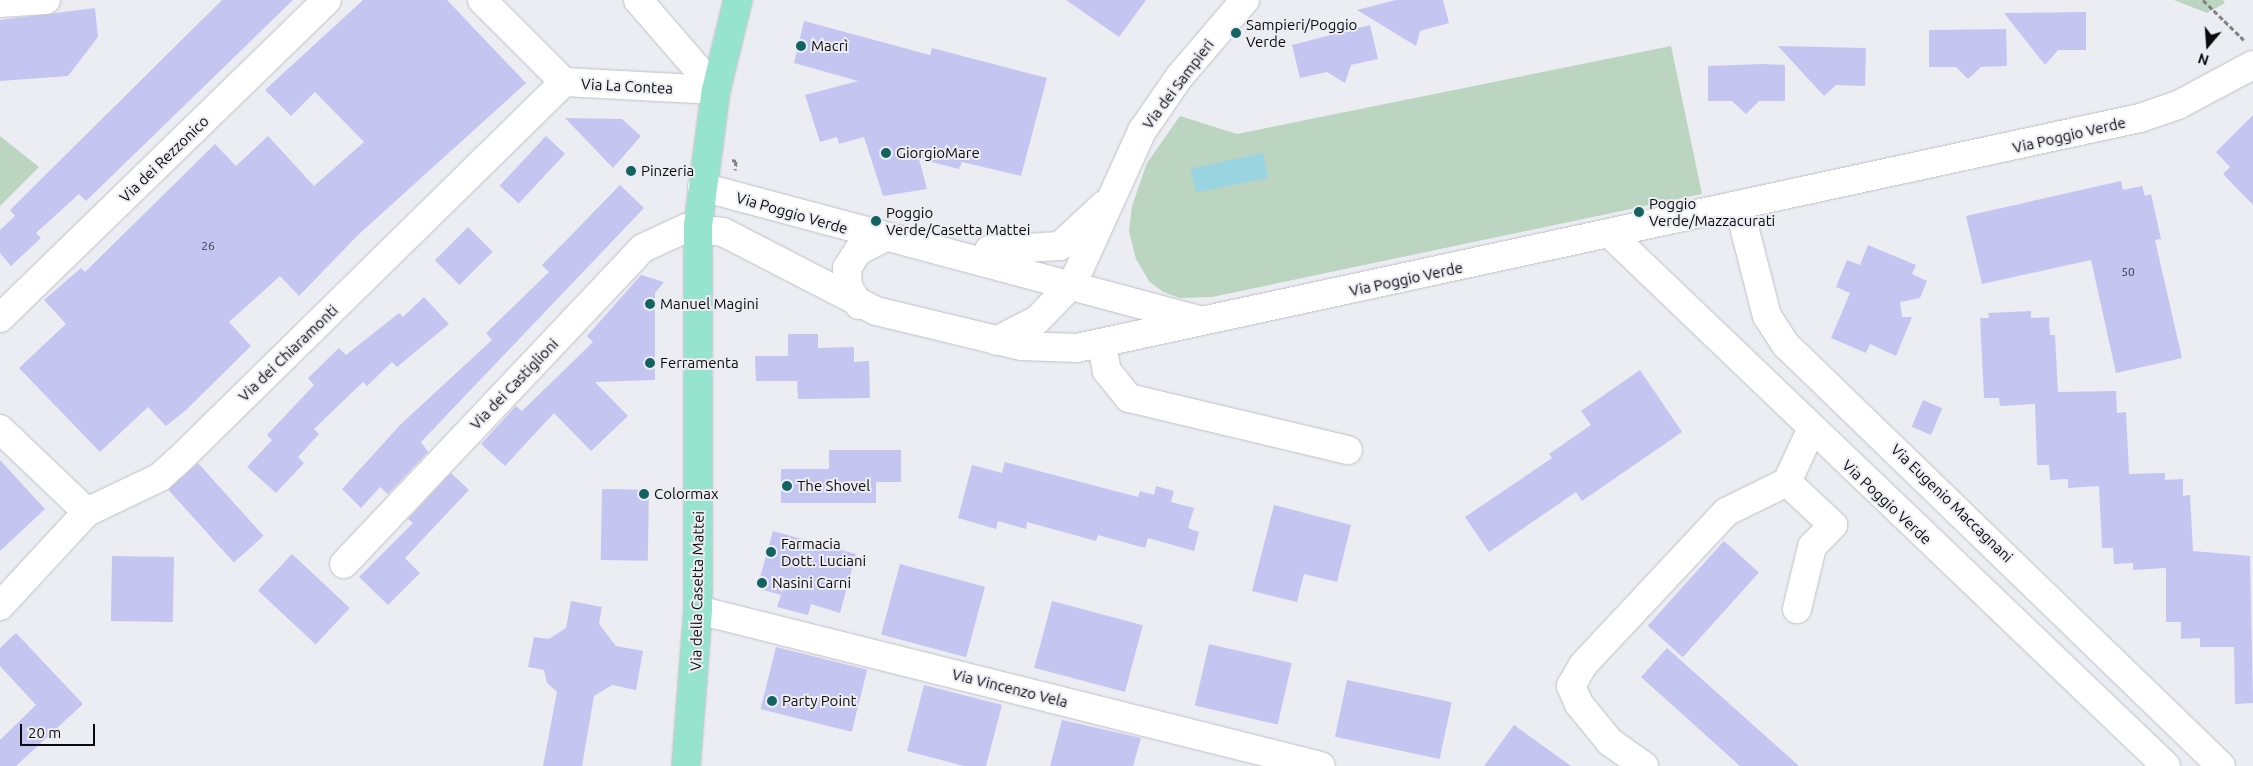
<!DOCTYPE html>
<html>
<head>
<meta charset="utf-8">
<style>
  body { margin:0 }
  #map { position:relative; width:2253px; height:766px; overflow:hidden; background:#ececf3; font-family:Ubuntu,sans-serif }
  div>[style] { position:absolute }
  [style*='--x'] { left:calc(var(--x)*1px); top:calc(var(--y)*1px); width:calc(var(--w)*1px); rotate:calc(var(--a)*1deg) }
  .green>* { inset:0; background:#bbd5c0 }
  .water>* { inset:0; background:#99d4e0; transform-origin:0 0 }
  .building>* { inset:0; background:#c5c5f2; transform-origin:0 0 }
  .path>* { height:3px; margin-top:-1.5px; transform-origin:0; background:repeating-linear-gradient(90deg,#828286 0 5px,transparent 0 7.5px) }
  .roads { filter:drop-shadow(0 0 1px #c0c0c7) drop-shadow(0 0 1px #c0c0c7) }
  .minor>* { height:28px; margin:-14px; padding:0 14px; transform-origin:14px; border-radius:14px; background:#fff }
  .major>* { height:28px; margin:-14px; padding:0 14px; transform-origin:14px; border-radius:14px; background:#97e4ce }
  .dots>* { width:14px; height:14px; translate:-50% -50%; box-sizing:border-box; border:2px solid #ececf3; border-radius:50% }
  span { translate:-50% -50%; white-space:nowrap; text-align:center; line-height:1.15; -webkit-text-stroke:4px #ececf3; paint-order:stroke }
  .number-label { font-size:12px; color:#3a3a46 }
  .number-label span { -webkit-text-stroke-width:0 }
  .poi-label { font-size:15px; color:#0b0b0d }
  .left { translate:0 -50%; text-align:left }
  .street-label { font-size:15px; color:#0b0b0d }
  .north { position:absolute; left:2183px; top:20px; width:50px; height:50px; -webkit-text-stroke:4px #ececf3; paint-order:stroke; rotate:198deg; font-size:14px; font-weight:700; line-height:20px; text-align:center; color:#0b0b0d }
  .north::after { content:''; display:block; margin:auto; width:18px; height:22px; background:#0b0b0d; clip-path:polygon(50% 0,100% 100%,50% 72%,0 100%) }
  .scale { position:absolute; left:20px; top:724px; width:75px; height:22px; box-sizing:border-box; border:2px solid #0b0b0d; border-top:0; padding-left:6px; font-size:15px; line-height:18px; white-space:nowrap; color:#0b0b0d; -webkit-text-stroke:4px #ececf3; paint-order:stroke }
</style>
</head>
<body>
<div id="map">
  <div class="green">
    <i style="clip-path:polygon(2174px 0,2223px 0,2225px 3px,2207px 13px)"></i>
    <i style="clip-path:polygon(1671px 46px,1702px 194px,1212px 297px,1180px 298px,1163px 292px,1149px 281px,1136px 259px,1129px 231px,1132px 206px,1147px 163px,1180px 116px,1237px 134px)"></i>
    <i style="clip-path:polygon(0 136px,39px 167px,0 206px)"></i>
  </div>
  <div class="water">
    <i style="left:1263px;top:153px;width:25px;height:74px;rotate:78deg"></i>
  </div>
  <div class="building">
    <i style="clip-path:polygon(222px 0,293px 0,86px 201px,79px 194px,36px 233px,41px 238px,11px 266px,0 253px,0 230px,15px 216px,10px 210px)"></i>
    <i style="clip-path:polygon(363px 0,447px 0,526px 83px,358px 235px,299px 296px,280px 276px,229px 322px,251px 346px,186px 410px,166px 426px,148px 407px,100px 452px,19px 368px,66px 324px,44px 300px,81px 268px,85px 272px,215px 144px,236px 166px,268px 136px,314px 186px,364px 142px,315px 92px,291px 116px,265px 90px)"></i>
    <i style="clip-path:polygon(1066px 0,1146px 0,1119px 37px)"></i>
    <i style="clip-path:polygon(1396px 0,1443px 0,1449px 23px,1420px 31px,1416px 46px,1357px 10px)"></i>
    <i style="clip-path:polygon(95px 8px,98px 37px,68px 76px,0 81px,0 20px)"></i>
    <i style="clip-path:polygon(2086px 12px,2086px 50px,2058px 50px,2045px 65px,2004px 13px)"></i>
    <i style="clip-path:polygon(804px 21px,930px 55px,932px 48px,1047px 78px,1021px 176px,962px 162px,959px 169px,919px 159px,927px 189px,883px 196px,864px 137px,839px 144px,837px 137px,820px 142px,805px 95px,858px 81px,794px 63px)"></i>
    <i style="clip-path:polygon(1370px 25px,1378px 59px,1351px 65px,1345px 83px,1327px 72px,1300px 78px,1292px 45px)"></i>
    <i style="clip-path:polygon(2006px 29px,2007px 66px,1981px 67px,1968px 79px,1956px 67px,1929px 67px,1929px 30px)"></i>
    <i style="clip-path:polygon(1778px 46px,1866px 48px,1865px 86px,1836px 85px,1824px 96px)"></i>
    <i style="clip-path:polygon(1761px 64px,1785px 65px,1785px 101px,1759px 101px,1746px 114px,1732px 101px,1708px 101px,1708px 66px)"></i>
    <i style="clip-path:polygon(2253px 115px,2253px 205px,2223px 174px,2230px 167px,2216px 152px)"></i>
    <i style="clip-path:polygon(565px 118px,622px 119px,641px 136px,613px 168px)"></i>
    <i style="left:546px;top:136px;width:26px;height:68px;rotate:43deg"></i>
    <i style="clip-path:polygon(2121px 181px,2123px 190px,2142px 186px,2145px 196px,2151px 194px,2161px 239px,2155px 240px,2182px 358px,2116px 373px,2091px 260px,1982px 284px,1966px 216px)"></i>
    <i style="clip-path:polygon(620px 185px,644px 208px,421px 442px,428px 452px,388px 494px,380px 487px,361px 508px,342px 489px,401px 424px,492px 340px,486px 333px,549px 272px,542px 265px)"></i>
    <i style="left:468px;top:227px;width:35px;height:47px;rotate:45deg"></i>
    <i style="clip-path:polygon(1868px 245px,1916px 265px,1912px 274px,1927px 281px,1920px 298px,1900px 302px,1902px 317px,1912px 317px,1896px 356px,1870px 344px,1866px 353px,1831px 338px,1850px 293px,1836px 287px,1847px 260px,1860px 265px)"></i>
    <i style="clip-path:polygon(641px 275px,664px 282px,655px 293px,655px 380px,595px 382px,628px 416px,591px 451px,554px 413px,505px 466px,481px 444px,516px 406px,522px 411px,593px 342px,587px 336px)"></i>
    <i style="clip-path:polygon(424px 297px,449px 324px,397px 367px,392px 362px,367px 386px,363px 382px,314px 429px,319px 434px,298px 457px,304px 463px,276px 493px,247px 467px,272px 440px,267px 435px,314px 385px,308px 378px,339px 348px,346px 355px,399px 313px,403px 317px)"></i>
    <i style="clip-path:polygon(2031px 311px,2031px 318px,2049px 317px,2050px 335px,2055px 335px,2058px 392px,2116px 391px,2117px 413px,2126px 412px,2129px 474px,2165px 473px,2165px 480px,2183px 479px,2183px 496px,2190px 495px,2193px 551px,2250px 556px,2253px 703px,2235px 704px,2234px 647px,2200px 647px,2200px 638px,2181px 639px,2181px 622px,2166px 622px,2166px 568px,2133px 570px,2133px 563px,2114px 564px,2113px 548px,2102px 548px,2099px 486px,2068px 488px,2068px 479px,2050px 480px,2049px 465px,2037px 465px,2035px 404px,2000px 406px,1999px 398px,1984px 398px,1980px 318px,1989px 318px,1988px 313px)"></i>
    <i style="clip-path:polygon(788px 334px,818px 334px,818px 348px,854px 347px,854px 362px,869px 361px,870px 398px,798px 399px,797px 381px,756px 381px,755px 356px,788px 356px)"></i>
    <i style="clip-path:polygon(1640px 370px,1682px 432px,1582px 501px,1576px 492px,1489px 552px,1465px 517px,1552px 458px,1549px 454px,1591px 425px,1581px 411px)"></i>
    <i style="left:1923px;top:400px;width:21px;height:29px;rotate:23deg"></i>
    <i style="clip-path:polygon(829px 450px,901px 450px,901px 482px,876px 482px,876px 503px,781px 503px,781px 469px,829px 469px)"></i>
    <i style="clip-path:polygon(0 460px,45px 509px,0 551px)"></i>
    <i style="clip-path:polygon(1005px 462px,1138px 497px,1140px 491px,1154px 495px,1156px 486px,1174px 491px,1171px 502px,1194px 508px,1188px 528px,1199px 532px,1194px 551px,1148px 538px,1145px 548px,1098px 535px,1096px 541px,1027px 522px,1026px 529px,998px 521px,996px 529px,958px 518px,972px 465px,1002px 473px)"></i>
    <i style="left:198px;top:463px;width:98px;height:40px;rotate:48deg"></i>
    <i style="clip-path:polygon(451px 473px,469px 490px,405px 558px,420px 573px,388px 605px,359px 577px,413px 523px,408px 519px)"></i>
    <i style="left:602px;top:489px;width:47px;height:71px;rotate:1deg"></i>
    <i style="clip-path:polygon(1274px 505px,1351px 525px,1337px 582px,1304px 574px,1297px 602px,1252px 591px)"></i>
    <i style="clip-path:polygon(773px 531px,856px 554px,840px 613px,811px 604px,808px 615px,777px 607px,781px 595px,757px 588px)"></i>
    <i style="left:1724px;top:541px;width:47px;height:114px;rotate:42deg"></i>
    <i style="left:292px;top:554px;width:79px;height:50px;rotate:43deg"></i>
    <i style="left:112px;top:556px;width:62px;height:65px;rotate:1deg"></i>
    <i style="left:900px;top:564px;width:88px;height:73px;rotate:15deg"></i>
    <i style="clip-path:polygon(571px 601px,602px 607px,599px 624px,616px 646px,643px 651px,636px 690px,612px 685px,594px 696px,582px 766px,543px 766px,557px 692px,547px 683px,544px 670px,528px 667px,534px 637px,549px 639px,566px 628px)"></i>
    <i style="left:1052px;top:601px;width:94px;height:69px;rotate:15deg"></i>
    <i style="clip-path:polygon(16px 633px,83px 704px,16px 766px,0 766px,0 740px,36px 705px,0 666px,0 648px)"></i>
    <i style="left:1209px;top:644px;width:85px;height:63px;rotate:13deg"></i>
    <i style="left:776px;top:647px;width:94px;height:64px;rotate:14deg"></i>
    <i style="clip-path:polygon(1667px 648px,1799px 766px,1740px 766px,1641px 677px)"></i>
    <i style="left:1347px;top:680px;width:107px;height:58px;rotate:12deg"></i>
    <i style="clip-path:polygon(924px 685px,1002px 705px,986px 766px,964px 766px,907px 751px)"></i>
    <i style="clip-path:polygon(1062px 720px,1141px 738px,1133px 766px,1050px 766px)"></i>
    <i style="clip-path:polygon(1514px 725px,1571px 766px,1484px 766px)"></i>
  </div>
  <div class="path">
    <i style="--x:2203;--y:0;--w:57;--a:44.3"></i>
    <i style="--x:732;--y:160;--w:4;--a:14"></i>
    <i style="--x:736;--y:161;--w:9;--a:96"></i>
  </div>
  <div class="roads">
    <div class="minor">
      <i style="--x:482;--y:0;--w:116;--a:45"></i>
      <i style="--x:564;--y:82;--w:152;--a:3"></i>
      <i style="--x:638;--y:0;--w:119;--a:49.1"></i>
      <i style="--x:0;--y:3;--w:46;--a:-3.7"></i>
      <i style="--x:702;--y:187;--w:514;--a:14.98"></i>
      <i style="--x:1739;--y:207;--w:113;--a:75.6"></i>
      <i style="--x:1767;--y:316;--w:35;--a:57"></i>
      <i style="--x:1786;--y:345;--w:605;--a:44.06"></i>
      <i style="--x:1611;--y:235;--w:768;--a:43.73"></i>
      <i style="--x:989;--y:250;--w:71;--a:-3.2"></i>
      <i style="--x:1060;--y:246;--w:60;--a:-43"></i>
      <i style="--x:859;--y:305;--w:21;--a:-121"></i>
      <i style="--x:848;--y:287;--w:19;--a:-93"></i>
      <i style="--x:847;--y:268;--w:20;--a:-57"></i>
      <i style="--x:858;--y:251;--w:27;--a:-27"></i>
      <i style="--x:0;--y:318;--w:456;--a:-44.2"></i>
      <i style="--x:996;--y:341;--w:46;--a:-27.1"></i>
      <i style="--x:1037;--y:320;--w:52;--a:-45.8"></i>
      <i style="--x:1073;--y:283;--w:167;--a:-65.6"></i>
      <i style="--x:1142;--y:131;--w:67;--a:-55.4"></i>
      <i style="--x:1180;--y:76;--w:100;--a:-49.5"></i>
      <i style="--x:1102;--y:344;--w:27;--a:80"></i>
      <i style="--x:1107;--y:371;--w:35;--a:51"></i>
      <i style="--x:1129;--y:398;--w:225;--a:13.4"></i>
      <i style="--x:0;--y:429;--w:120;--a:43.7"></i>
      <i style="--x:1787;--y:482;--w:57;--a:-65.2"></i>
      <i style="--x:344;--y:564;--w:435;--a:-46.6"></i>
      <i style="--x:643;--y:248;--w:47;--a:-24.9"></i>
      <i style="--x:686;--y:228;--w:37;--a:6"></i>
      <i style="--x:723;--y:232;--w:172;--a:27.3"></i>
      <i style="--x:876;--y:311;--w:150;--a:13.5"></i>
      <i style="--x:1022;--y:346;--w:55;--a:2.1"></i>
      <i style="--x:1077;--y:348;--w:1088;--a:-12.21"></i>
      <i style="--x:2140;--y:118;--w:40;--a:-18.9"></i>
      <i style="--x:2178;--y:105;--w:85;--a:-28.1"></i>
      <i style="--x:0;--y:606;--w:128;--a:-47.2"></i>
      <i style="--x:87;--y:512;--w:81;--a:-25.6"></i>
      <i style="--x:160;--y:477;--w:25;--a:-42"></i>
      <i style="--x:179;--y:460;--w:540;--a:-44.47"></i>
      <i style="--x:698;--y:610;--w:642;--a:14.06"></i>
      <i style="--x:1644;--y:766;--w:42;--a:-144.8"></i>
      <i style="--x:1610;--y:742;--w:49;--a:-129.2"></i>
      <i style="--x:1579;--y:704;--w:20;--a:-114"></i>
      <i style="--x:1571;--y:686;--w:24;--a:-60"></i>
      <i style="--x:1583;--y:665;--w:209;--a:-46.9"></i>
      <i style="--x:1726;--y:512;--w:68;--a:-26.2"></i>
      <i style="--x:1787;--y:482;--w:63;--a:43.1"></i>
      <i style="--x:1833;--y:525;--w:30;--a:134"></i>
      <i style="--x:1812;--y:547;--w:64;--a:103.6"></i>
    </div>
    <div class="major">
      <i style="--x:686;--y:766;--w:156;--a:-85.6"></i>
      <i style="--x:698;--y:610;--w:384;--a:-90"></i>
      <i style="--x:698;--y:226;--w:137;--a:-82.5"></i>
      <i style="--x:716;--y:90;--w:93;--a:-76.3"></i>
    </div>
  </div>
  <div class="dots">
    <i style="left:1236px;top:33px;background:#136362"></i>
    <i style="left:801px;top:46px;background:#136362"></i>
    <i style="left:886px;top:153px;background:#136362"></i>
    <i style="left:631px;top:171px;background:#136362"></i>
    <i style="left:1639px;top:212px;background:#136362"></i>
    <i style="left:876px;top:221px;background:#136362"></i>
    <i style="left:650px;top:304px;background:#136362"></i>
    <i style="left:650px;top:363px;background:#136362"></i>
    <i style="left:787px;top:486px;background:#136362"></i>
    <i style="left:644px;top:494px;background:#136362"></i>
    <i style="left:771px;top:552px;background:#136362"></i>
    <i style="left:762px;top:583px;background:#136362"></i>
    <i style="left:772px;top:701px;background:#136362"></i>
  </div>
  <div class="number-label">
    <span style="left:208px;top:246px">26</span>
    <span style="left:2128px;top:272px">50</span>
  </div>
  <div class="poi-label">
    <span class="left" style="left:1246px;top:33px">Sampieri/Poggio<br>Verde</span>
    <span class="left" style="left:811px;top:46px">Macrì</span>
    <span class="left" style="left:896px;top:153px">GiorgioMare</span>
    <span class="left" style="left:641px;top:171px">Pinzeria</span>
    <span class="left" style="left:1649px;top:212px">Poggio<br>Verde/Mazzacurati</span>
    <span class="left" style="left:886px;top:221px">Poggio<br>Verde/Casetta Mattei</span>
    <span class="left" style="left:660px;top:304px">Manuel Magini</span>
    <span class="left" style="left:660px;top:363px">Ferramenta</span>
    <span class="left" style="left:797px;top:486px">The Shovel</span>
    <span class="left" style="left:654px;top:494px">Colormax</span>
    <span class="left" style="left:781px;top:552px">Farmacia<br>Dott. Luciani</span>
    <span class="left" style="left:772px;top:583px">Nasini Carni</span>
    <span class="left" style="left:782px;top:701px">Party Point</span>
  </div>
  <div class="street-label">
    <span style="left:1178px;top:84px;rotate:-53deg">Via dei Sampieri</span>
    <span style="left:627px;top:86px;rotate:3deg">Via La Contea</span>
    <span style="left:2069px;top:135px;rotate:-13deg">Via Poggio Verde</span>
    <span style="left:164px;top:159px;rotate:-44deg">Via dei Rezzonico</span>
    <span style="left:792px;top:213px;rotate:16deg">Via Poggio Verde</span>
    <span style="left:1406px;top:279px;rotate:-12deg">Via Poggio Verde</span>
    <span style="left:288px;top:353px;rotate:-44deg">Via dei Chiaramonti</span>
    <span style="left:514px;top:384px;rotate:-46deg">Via dei Castiglioni</span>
    <span style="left:1887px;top:502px;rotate:43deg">Via Poggio Verde</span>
    <span style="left:1952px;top:503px;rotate:44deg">Via Eugenio Maccagnani</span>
    <span style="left:697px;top:591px;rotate:-89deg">Via della Casetta Mattei</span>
    <span style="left:1010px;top:688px;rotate:14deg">Via Vincenzo Vela</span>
  </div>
  <div class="north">N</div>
  <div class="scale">20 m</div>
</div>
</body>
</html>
